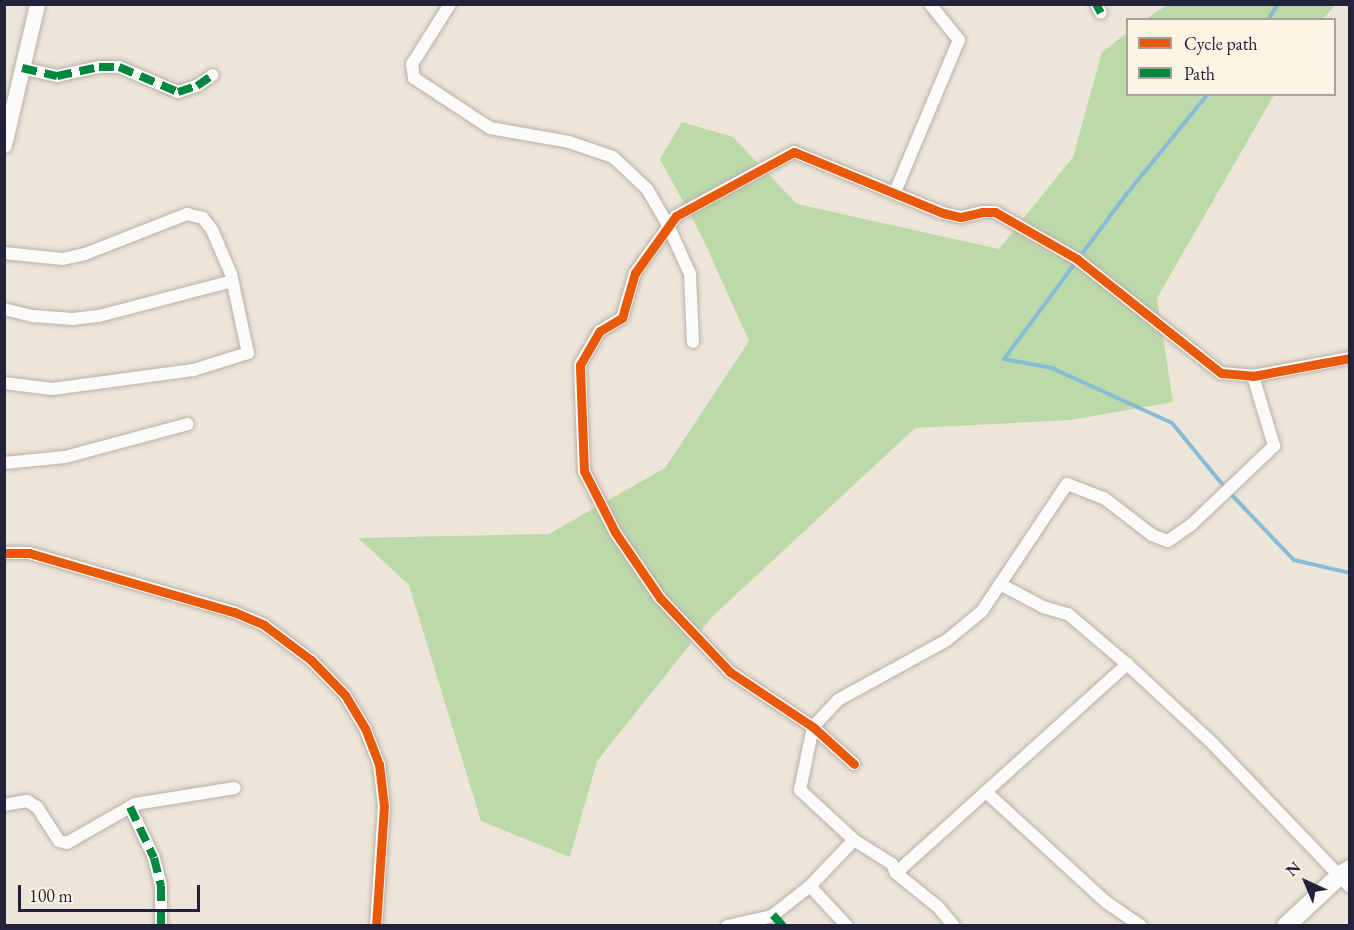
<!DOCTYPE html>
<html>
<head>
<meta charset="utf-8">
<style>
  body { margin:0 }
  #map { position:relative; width:1354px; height:930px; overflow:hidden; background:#ede5d7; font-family:"EB Garamond",serif }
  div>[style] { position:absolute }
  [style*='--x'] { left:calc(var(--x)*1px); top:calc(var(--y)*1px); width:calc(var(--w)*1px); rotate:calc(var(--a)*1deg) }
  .green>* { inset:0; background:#bcd9aa }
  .stream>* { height:4px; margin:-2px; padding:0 2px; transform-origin:2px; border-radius:2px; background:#87bcd6 }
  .roads { filter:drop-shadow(0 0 2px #b6b1ab) drop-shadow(0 0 2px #b6b1ab) }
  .minor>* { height:12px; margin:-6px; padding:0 6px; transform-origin:6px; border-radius:6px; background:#fcfbf9 }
  .tertiary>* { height:15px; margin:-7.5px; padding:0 7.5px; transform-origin:7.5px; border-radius:7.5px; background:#fcfbf9 }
  .primary>* { height:18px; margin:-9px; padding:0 9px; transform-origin:9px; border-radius:9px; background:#fcfbf9 }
  .quiet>* { height:8px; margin-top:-4px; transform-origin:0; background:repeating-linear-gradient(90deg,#00873e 0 15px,transparent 0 23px) }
  .cycleway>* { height:9px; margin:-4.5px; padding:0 4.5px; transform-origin:4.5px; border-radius:4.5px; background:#e8590c }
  span { translate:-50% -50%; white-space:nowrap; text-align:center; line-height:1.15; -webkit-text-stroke:5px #fcf5e5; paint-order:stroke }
  .frame { position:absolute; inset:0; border:6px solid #22223b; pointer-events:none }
  .legend { position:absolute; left:1126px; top:18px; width:210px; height:78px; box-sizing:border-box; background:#fcf5e5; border:2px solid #a5a1a1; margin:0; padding:8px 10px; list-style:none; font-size:18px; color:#22223b }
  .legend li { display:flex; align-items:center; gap:12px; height:30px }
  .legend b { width:30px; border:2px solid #a5a1a1 }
  .north { position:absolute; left:1276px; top:852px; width:60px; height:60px; -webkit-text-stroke:4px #fcf5e5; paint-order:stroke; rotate:316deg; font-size:16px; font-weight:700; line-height:24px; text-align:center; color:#22223b }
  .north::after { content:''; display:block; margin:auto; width:21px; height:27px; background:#22223b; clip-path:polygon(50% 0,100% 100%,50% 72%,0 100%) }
  .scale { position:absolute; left:18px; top:885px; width:182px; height:27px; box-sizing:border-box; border:3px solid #22223b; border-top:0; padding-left:8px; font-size:18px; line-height:21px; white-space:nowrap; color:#22223b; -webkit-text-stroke:4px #fcf5e5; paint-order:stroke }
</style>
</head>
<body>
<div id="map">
  <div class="green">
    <i style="clip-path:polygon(1167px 5px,1167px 4px,1335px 5px,1323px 19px,1146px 19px)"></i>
    <i style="clip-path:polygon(1127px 33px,1128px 94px,1274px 95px,1157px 298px,1173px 402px,1071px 420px,915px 428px,712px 617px,597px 761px,570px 857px,481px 821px,409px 585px,358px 538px,549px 534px,665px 468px,749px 341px,703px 239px,660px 159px,682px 122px,733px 137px,797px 204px,999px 249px,1073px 157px,1102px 52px)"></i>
  </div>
  <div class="stream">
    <i style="--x:1268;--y:20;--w:19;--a:-58"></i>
    <i style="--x:1208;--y:94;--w:127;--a:129.2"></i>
    <i style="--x:1128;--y:192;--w:208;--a:126.6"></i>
    <i style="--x:1004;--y:359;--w:49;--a:10.6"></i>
    <i style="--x:1052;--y:368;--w:132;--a:24.6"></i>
    <i style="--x:1172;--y:423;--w:87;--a:50.6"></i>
    <i style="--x:1227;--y:490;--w:97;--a:46.3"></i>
    <i style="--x:1294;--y:560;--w:57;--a:13.1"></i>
  </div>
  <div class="roads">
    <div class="minor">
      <i style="--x:450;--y:4;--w:71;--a:122.3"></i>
      <i style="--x:412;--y:64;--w:14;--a:82"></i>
      <i style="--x:414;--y:78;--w:91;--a:33.3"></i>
      <i style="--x:490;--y:128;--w:80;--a:10"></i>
      <i style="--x:569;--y:142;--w:46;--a:18.8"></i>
      <i style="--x:613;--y:157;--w:47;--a:43.3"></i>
      <i style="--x:647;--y:189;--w:42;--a:59.7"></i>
      <i style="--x:668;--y:225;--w:54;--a:65.8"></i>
      <i style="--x:690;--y:274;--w:68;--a:87.5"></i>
      <i style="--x:1096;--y:4;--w:10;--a:61"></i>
      <i style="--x:22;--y:68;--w:36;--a:13"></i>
      <i style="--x:57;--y:76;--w:43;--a:-12.1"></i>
      <i style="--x:99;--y:67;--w:20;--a:0"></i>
      <i style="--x:119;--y:67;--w:64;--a:23"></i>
      <i style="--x:178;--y:92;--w:20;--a:-18"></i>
      <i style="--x:197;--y:86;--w:19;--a:-35"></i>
      <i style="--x:895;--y:192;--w:165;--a:-67.2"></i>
      <i style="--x:959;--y:40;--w:46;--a:-128.9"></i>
      <i style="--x:4;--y:253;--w:59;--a:5.8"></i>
      <i style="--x:63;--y:259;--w:23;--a:-13"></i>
      <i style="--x:85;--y:254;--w:110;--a:-21.4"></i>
      <i style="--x:187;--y:214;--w:16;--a:14"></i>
      <i style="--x:203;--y:218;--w:15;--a:53"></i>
      <i style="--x:212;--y:230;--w:48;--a:66.6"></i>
      <i style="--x:231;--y:274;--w:81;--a:77.9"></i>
      <i style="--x:248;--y:353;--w:58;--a:162.8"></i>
      <i style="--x:193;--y:370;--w:142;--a:172.3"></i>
      <i style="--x:52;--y:389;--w:48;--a:-172.9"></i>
      <i style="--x:4;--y:309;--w:30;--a:14"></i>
      <i style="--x:33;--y:316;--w:40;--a:4.3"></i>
      <i style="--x:73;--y:319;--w:26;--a:-7"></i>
      <i style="--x:99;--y:316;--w:138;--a:-14.7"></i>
      <i style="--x:4;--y:463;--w:61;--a:-5.6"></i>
      <i style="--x:65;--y:457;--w:127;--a:-15"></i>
      <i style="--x:4;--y:553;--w:25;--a:0"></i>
      <i style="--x:29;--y:553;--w:213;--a:16.1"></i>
      <i style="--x:234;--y:612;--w:33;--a:23"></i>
      <i style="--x:264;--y:625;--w:59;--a:36.7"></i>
      <i style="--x:311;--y:660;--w:49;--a:45.8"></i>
      <i style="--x:345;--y:695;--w:39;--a:59"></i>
      <i style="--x:365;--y:728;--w:39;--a:69"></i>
      <i style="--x:379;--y:764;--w:42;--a:83.2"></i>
      <i style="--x:384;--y:806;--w:120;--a:93.8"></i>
      <i style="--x:1000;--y:584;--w:49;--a:28.1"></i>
      <i style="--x:1043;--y:607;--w:26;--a:16"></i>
      <i style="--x:1068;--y:614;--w:77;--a:40.3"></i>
      <i style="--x:1127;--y:664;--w:117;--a:42.9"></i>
      <i style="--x:1213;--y:744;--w:198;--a:46.2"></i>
      <i style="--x:854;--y:764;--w:55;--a:-137.9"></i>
      <i style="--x:813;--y:727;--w:100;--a:-146.5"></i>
      <i style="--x:730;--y:672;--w:102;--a:-133.4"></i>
      <i style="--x:660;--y:598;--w:80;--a:-124.3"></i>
      <i style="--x:615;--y:532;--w:68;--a:-116.9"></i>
      <i style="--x:584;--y:471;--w:106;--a:-92.2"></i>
      <i style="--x:580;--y:365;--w:39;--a:-60"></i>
      <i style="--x:600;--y:331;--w:26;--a:-31"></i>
      <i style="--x:622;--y:318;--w:47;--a:-73.9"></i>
      <i style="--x:635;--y:273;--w:70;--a:-54.3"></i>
      <i style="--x:676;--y:216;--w:134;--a:-28.5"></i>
      <i style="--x:794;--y:152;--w:161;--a:22.3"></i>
      <i style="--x:943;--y:213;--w:18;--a:13"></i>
      <i style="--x:961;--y:217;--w:22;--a:-13"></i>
      <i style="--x:982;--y:212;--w:13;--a:0"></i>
      <i style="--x:995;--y:212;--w:95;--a:29.8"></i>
      <i style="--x:1077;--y:259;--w:184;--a:38.4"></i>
      <i style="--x:1221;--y:373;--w:32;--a:5"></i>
      <i style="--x:1253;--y:376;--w:99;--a:-10.5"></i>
      <i style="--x:986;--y:792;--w:163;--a:42.5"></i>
      <i style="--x:1106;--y:902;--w:42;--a:34.4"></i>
      <i style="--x:4;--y:805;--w:23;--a:-10"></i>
      <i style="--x:27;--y:801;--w:12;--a:31"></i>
      <i style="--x:37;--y:807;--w:40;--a:57.1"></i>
      <i style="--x:59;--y:841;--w:8;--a:14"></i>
      <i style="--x:67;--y:843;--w:78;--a:-29.8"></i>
      <i style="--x:135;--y:804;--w:101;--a:-9.1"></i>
      <i style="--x:130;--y:807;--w:56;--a:64.8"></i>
      <i style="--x:154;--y:858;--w:29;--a:76"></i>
      <i style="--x:161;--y:886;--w:40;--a:90"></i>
      <i style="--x:896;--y:873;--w:312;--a:-42.1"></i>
      <i style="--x:810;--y:886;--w:64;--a:-46.3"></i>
      <i style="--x:727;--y:926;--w:46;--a:-12.5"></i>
      <i style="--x:772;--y:916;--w:48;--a:-38.3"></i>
      <i style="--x:810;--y:886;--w:54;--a:47.2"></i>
      <i style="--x:954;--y:926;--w:25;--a:-130"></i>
      <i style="--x:938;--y:907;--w:54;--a:-141"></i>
      <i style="--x:896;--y:873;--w:10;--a:-114"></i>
      <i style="--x:892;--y:864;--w:45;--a:-147.7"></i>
      <i style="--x:854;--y:840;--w:74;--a:-137.2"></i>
      <i style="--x:800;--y:790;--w:64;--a:-78.3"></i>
      <i style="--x:813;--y:727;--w:37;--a:-47"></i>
      <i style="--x:838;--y:700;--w:124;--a:-28.8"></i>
      <i style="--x:947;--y:640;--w:45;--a:-39.6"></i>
      <i style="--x:982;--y:611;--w:153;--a:-56.2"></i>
      <i style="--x:1067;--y:484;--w:40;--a:21"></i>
      <i style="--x:1104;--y:498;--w:61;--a:37.6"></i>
      <i style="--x:1152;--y:535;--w:17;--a:21"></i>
      <i style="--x:1168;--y:541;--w:28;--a:-35"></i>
      <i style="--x:1191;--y:525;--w:115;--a:-43.6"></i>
      <i style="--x:1274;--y:446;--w:73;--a:-106.7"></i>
    </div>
    <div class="tertiary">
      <i style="--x:4;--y:145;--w:145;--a:-76.8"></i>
    </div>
    <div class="primary">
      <i style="--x:1286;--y:926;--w:73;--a:-43.3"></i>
      <i style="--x:1339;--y:876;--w:13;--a:-32"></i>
    </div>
  </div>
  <div class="quiet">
    <i style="--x:1096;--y:4;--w:10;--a:61"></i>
    <i style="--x:22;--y:68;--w:36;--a:13"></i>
    <i style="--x:57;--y:76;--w:43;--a:-12.1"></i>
    <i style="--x:99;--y:67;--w:20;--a:0"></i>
    <i style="--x:119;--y:67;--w:64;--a:23"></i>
    <i style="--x:178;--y:92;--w:20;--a:-18"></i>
    <i style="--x:197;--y:86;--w:19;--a:-35"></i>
    <i style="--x:130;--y:807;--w:56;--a:64.8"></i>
    <i style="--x:154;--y:858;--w:29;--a:76"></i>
    <i style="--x:161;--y:886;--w:40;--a:90"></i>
    <i style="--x:773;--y:915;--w:15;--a:48"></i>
  </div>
  <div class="cycleway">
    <i style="--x:4;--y:553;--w:25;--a:0"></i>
    <i style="--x:29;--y:553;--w:213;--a:16.1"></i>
    <i style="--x:234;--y:612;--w:33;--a:23"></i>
    <i style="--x:264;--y:625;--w:59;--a:36.7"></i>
    <i style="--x:311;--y:660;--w:49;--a:45.8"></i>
    <i style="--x:345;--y:695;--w:39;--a:59"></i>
    <i style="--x:365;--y:728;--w:39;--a:69"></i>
    <i style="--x:379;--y:764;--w:42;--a:83.2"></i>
    <i style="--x:384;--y:806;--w:120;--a:93.8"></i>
    <i style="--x:854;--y:764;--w:55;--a:-137.9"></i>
    <i style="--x:813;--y:727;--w:100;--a:-146.5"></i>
    <i style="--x:730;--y:672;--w:102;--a:-133.4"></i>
    <i style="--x:660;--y:598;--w:80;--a:-124.3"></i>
    <i style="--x:615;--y:532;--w:68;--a:-116.9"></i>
    <i style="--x:584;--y:471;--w:106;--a:-92.2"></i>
    <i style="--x:580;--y:365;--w:39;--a:-60"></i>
    <i style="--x:600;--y:331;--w:26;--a:-31"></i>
    <i style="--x:622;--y:318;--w:47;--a:-73.9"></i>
    <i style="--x:635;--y:273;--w:70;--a:-54.3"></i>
    <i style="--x:676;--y:216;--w:134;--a:-28.5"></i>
    <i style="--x:794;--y:152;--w:161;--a:22.3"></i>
    <i style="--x:943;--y:213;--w:18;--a:13"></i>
    <i style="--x:961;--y:217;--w:22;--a:-13"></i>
    <i style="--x:982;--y:212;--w:13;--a:0"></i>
    <i style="--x:995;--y:212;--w:95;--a:29.8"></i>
    <i style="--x:1077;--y:259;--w:184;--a:38.4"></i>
    <i style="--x:1221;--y:373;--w:32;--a:5"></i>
    <i style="--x:1253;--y:376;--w:99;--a:-10.5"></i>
  </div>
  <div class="frame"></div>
  <ul class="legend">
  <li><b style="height:8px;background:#e8590c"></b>Cycle path</li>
  <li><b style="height:8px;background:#00873e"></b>Path</li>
  </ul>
  <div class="north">N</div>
  <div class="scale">100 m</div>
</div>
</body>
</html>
